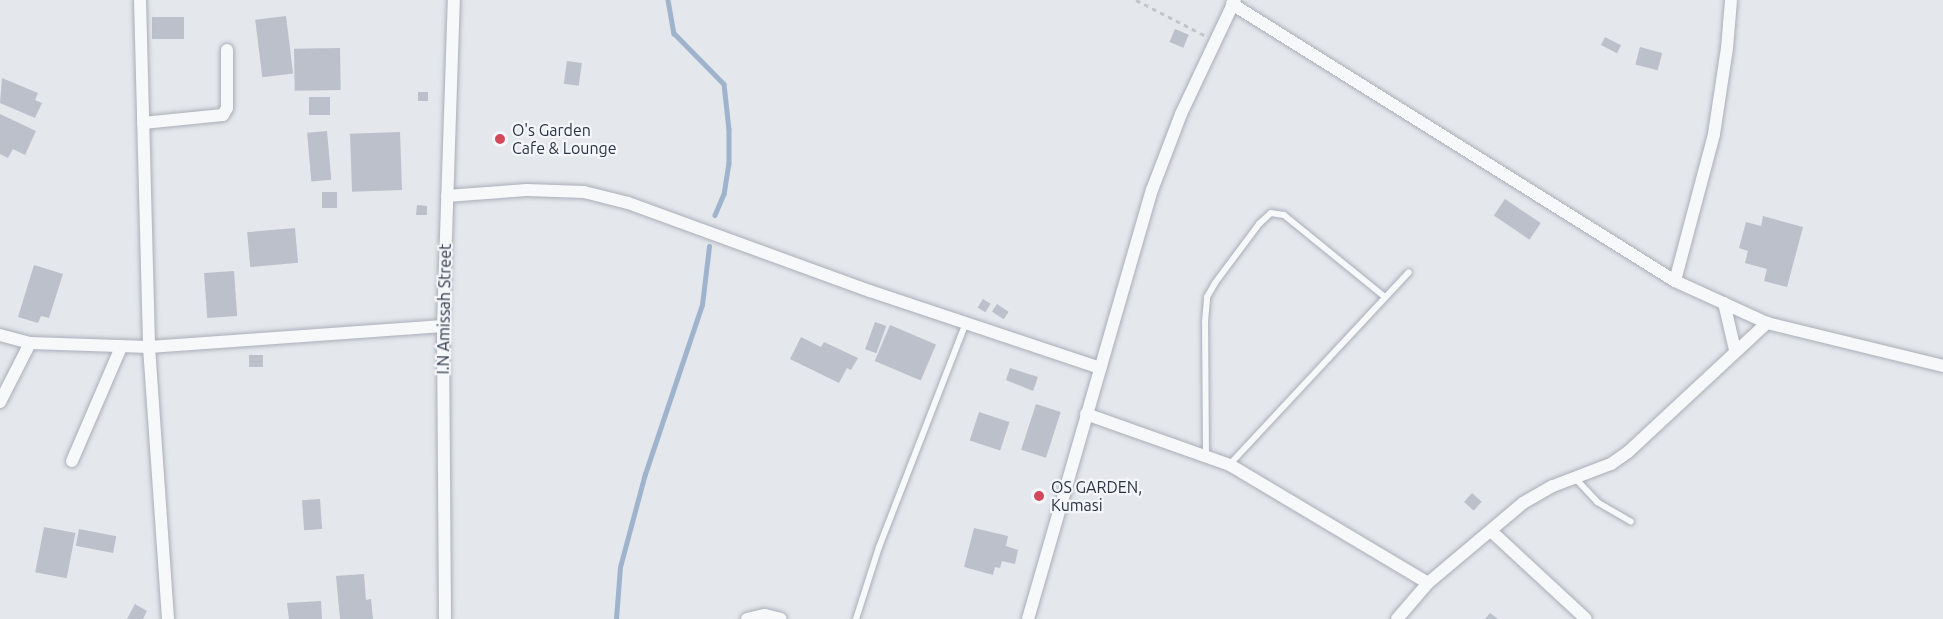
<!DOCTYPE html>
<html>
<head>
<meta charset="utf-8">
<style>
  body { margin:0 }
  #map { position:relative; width:1943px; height:619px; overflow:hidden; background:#e4e7ec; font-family:Ubuntu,sans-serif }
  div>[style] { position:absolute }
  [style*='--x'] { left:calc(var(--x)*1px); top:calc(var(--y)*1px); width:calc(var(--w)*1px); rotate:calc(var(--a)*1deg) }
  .stream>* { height:4.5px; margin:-2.25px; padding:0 2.25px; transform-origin:2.25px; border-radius:2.25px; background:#9fb4cc }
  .building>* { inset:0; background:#bbc0ca; transform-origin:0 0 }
  .path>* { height:3px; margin-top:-1.5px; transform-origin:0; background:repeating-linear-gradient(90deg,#c2c5cb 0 4.5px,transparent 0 9px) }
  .roads { filter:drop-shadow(0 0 2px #a9aeb7) drop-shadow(0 0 2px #a9aeb7) }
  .lane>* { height:6px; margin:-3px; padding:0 3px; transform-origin:3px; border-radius:3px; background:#f7f8fa }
  .street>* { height:12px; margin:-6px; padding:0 6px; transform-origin:6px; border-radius:6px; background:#f7f8fa }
  .dots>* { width:16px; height:16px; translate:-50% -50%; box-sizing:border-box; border:3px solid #f4f6f9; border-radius:50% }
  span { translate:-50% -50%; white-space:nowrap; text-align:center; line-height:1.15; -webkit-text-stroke:4.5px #f4f6f9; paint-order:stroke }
  .poi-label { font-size:16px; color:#2b3445 }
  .left { translate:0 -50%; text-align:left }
  .street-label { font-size:16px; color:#2b3445 }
</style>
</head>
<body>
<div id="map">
  <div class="stream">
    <i style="--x:668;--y:0;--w:34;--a:80"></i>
    <i style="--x:674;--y:33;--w:71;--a:45.6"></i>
    <i style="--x:724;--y:84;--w:45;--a:83.7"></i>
    <i style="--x:729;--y:129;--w:34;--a:90"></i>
    <i style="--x:729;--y:163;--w:31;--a:99"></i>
    <i style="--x:724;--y:194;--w:23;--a:113"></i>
    <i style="--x:616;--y:619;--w:52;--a:-85.6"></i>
    <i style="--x:620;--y:567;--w:96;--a:-75"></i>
    <i style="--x:645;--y:474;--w:178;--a:-71.4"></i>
    <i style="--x:702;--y:305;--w:59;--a:-83.2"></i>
  </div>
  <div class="building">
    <i style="left:286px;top:16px;width:58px;height:31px;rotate:83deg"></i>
    <i style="left:152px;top:17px;width:32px;height:22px"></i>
    <i style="left:1175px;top:29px;width:15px;height:14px;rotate:23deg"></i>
    <i style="left:1605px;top:37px;width:18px;height:9px;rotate:27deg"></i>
    <i style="left:1640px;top:47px;width:23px;height:18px;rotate:15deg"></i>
    <i style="left:340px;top:48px;width:42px;height:46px;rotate:89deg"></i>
    <i style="left:567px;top:61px;width:15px;height:23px;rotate:8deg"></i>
    <i style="clip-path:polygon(2px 78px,38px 93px,35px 100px,42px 103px,35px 118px,0 103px)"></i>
    <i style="left:418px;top:92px;width:10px;height:9px"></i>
    <i style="left:309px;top:97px;width:21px;height:18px"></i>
    <i style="clip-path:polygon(0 114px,36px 131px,25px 155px,13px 149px,8px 158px,0 154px)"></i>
    <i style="left:327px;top:131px;width:49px;height:20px;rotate:85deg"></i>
    <i style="left:400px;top:132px;width:58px;height:50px;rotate:88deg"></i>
    <i style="left:322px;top:192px;width:15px;height:16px"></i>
    <i style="left:1505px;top:199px;width:43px;height:20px;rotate:34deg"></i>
    <i style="clip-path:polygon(417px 205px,427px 206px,427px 215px,416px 215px)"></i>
    <i style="clip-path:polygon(1763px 216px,1803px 227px,1787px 287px,1764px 281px,1767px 269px,1745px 263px,1748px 251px,1739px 248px,1746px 222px,1761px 226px)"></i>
    <i style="left:295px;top:228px;width:35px;height:48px;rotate:85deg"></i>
    <i style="clip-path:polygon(34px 265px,63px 274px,49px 318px,41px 316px,38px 323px,18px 317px)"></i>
    <i style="left:234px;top:271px;width:45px;height:30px;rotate:86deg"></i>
    <i style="left:983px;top:299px;width:9px;height:10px;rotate:32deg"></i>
    <i style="left:997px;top:304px;width:14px;height:9px;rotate:34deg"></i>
    <i style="left:875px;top:322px;width:12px;height:29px;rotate:20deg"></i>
    <i style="left:890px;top:325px;width:50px;height:39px;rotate:23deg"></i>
    <i style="clip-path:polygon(801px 337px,821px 347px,824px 342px,858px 358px,851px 370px,847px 368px,839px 383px,790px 359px)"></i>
    <i style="left:249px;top:355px;width:14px;height:12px"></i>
    <i style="clip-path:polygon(1010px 368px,1038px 377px,1033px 391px,1006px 380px)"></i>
    <i style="left:1036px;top:404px;width:26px;height:48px;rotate:18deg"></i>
    <i style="left:979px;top:412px;width:32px;height:30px;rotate:18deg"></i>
    <i style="left:1472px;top:493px;width:13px;height:12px;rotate:42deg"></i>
    <i style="left:320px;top:499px;width:30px;height:18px;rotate:86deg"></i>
    <i style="left:44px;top:527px;width:32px;height:46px;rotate:11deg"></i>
    <i style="clip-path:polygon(974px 528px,1008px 536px,1006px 546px,1018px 550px,1015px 564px,1002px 561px,1000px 568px,995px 567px,993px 575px,964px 567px)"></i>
    <i style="left:79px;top:529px;width:38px;height:17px;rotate:11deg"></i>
    <i style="clip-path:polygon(364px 574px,366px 600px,371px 599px,373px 619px,340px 619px,336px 576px)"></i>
    <i style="clip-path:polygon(321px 601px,322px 619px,289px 619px,287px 603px)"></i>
    <i style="clip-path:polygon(135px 604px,147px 611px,143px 619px,127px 619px)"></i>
    <i style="clip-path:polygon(1490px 613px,1498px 619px,1485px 619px)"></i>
  </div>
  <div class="path">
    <i style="--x:1136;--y:0;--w:79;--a:27.2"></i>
  </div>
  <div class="roads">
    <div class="lane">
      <i style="--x:1206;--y:454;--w:132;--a:-90.4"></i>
      <i style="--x:1205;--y:322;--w:25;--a:-85"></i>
      <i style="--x:1207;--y:297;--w:16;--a:-60"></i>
      <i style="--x:1215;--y:283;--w:74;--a:-53.3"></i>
      <i style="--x:1259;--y:224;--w:16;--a:-43"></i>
      <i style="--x:1271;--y:213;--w:13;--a:9"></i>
      <i style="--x:1284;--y:215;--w:130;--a:39.1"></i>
      <i style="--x:1230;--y:464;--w:262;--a:-47"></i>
      <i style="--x:1575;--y:478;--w:33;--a:47"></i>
      <i style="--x:1597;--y:502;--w:39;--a:30"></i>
      <i style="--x:856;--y:619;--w:76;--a:-72.3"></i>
      <i style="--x:879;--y:547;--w:240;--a:-68.8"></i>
    </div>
    <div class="street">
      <i style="--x:140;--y:0;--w:347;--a:88.5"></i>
      <i style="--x:149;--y:347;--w:273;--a:86"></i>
      <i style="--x:1232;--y:4;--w:522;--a:32.02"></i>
      <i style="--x:1675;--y:281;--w:101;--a:24.5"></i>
      <i style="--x:1767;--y:323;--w:181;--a:13.7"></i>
      <i style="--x:143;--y:123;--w:80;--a:-5.7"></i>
      <i style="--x:223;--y:115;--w:8;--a:-60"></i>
      <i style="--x:227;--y:108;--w:58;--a:-90"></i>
      <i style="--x:447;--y:196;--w:80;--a:-4.3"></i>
      <i style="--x:527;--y:190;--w:57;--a:2"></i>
      <i style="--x:584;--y:192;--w:45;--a:14"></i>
      <i style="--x:628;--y:203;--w:258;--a:20"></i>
      <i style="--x:870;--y:291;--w:243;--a:18.5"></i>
      <i style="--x:1675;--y:281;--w:152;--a:-75.1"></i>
      <i style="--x:1714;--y:134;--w:87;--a:-81.4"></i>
      <i style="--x:1727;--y:48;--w:48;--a:-85.2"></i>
      <i style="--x:1724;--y:303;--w:48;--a:76.8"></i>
      <i style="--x:0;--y:335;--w:31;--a:15"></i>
      <i style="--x:30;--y:343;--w:119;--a:1.9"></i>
      <i style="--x:149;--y:347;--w:295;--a:-4.1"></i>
      <i style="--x:0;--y:402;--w:66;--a:-63"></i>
      <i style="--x:1086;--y:414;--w:153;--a:19.5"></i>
      <i style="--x:1230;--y:465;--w:230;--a:30.8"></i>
      <i style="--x:72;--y:461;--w:124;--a:-66.7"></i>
      <i style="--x:1491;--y:531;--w:129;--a:42.8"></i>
      <i style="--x:445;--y:619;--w:293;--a:-90.4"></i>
      <i style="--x:443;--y:326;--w:326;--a:-88.1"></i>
      <i style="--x:747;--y:619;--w:18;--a:-13"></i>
      <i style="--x:765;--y:615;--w:16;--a:14"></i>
      <i style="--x:1028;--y:619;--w:447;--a:-73.9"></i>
      <i style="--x:1152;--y:190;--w:81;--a:-69.1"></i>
      <i style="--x:1181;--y:114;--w:126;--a:-64.7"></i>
      <i style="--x:1397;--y:619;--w:48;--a:-49.3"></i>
      <i style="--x:1428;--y:583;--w:124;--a:-40.1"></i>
      <i style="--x:1523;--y:503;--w:34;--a:-30"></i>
      <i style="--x:1553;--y:486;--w:62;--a:-20.8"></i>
      <i style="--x:1611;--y:464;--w:21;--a:-35"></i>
      <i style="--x:1628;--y:452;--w:190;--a:-42.9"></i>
    </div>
  </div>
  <div class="dots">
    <i style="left:500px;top:139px;background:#d1495b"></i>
    <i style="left:1039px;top:496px;background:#d1495b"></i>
  </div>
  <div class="poi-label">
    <span class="left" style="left:512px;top:139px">O's Garden<br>Cafe &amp; Lounge</span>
    <span class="left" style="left:1051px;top:496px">OS GARDEN,<br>Kumasi</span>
  </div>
  <div class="street-label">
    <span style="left:444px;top:309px;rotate:-89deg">I.N Amissah Street</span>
  </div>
</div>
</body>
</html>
